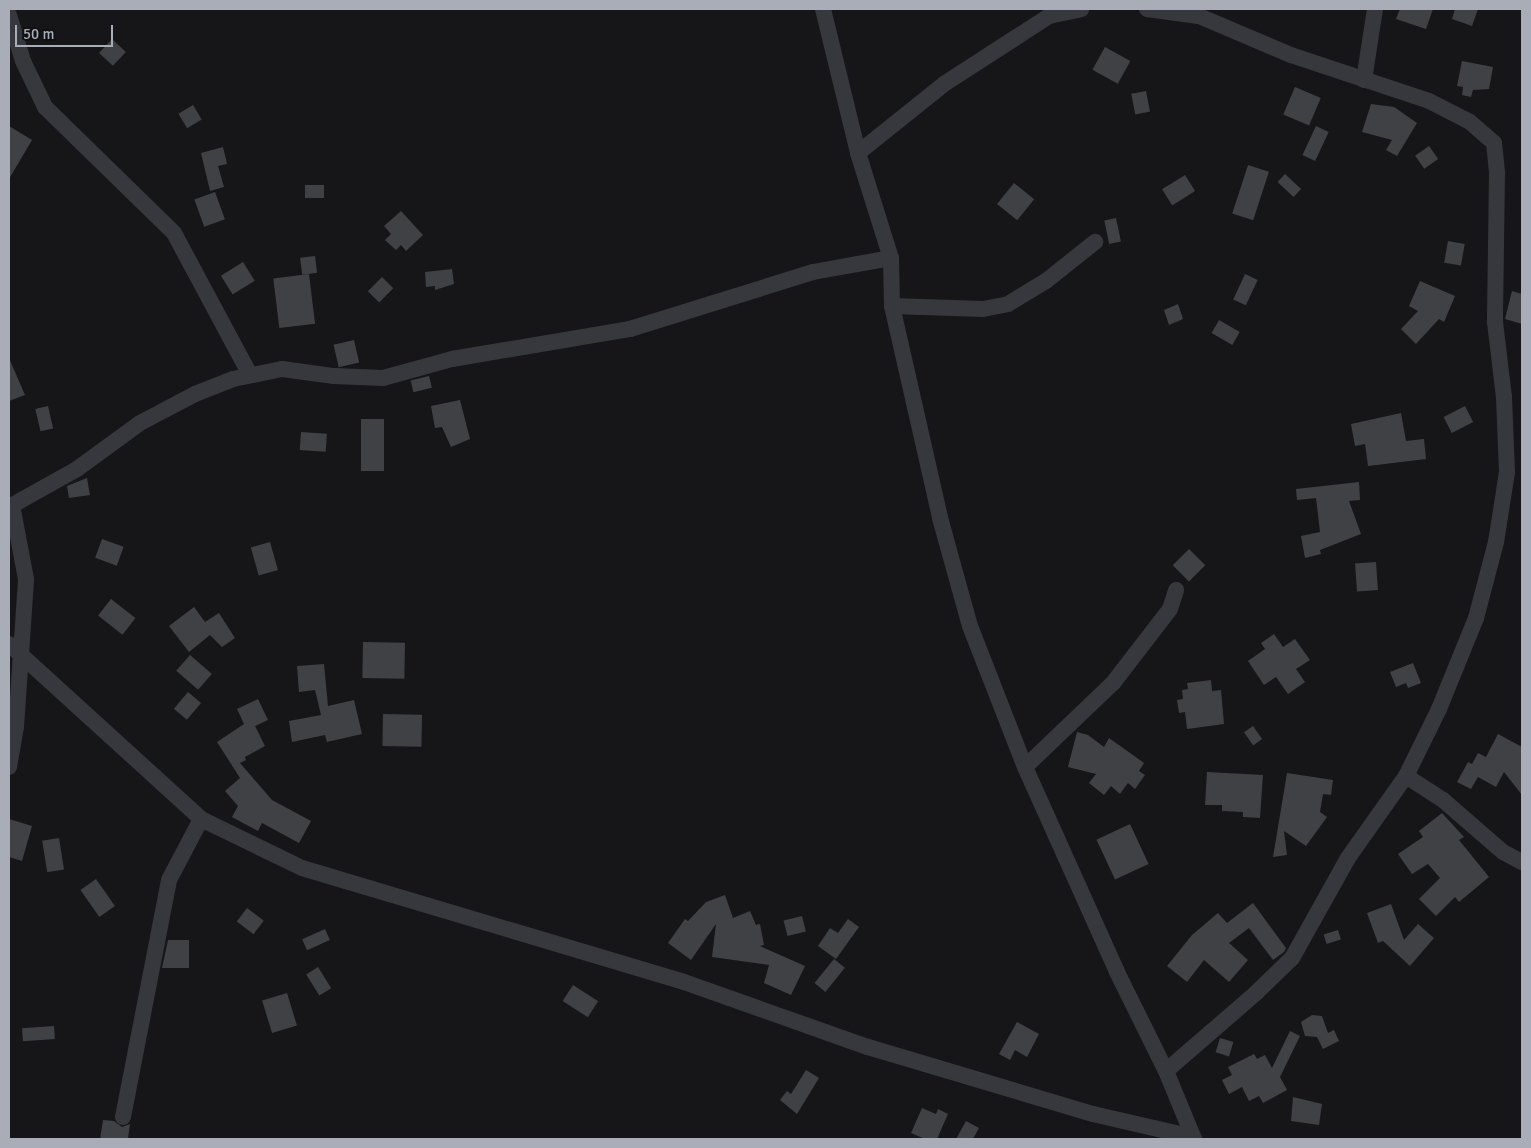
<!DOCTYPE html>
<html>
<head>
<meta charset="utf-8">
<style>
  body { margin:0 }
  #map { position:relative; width:1531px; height:1148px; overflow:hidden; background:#161618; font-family:Signika,sans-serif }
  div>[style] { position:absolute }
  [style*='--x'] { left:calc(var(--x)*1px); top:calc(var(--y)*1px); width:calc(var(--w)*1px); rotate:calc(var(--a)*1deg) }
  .building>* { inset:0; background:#404145; transform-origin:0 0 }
  .minor>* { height:16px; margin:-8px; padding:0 8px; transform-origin:8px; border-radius:8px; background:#37383d }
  span { translate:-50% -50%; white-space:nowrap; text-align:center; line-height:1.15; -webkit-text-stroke:4px #111113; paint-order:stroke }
  .frame { position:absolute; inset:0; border:10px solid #a8adb8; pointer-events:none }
  .scale { position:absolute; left:15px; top:25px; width:98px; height:22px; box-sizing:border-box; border:2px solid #a8adb8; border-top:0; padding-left:6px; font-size:15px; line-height:18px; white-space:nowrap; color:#a8adb8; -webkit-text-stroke:4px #111113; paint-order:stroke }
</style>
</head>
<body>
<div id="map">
  <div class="building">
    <i style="clip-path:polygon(1400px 9px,1433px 9px,1426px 29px,1396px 19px)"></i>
    <i style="clip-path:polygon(1455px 9px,1478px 9px,1472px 26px,1452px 19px)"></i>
    <i style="left:112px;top:39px;width:19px;height:19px;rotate:43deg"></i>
    <i style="left:1105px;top:47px;width:29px;height:26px;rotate:29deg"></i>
    <i style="clip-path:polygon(1462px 61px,1493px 67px,1489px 89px,1473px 90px,1471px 97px,1462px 95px,1463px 87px,1457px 86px)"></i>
    <i style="left:1295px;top:87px;width:28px;height:30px;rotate:23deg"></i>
    <i style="left:1146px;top:91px;width:21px;height:15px;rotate:79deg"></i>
    <i style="clip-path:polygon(1371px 104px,1394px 107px,1417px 123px,1397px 156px,1386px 150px,1392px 140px,1362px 132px)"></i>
    <i style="left:193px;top:105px;width:17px;height:17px;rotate:59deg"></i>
    <i style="clip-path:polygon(9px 126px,32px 140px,9px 179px)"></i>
    <i style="left:1316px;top:126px;width:14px;height:32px;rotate:25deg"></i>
    <i style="left:1429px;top:146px;width:16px;height:17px;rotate:55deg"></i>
    <i style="clip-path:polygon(223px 147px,227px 164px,218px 166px,224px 187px,210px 191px,201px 153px)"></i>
    <i style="left:1248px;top:165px;width:22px;height:51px;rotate:18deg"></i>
    <i style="left:1285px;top:174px;width:22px;height:11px;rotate:43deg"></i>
    <i style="left:1185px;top:175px;width:19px;height:27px;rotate:58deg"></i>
    <i style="left:1014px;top:183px;width:26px;height:27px;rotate:39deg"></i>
    <i style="left:324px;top:185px;width:13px;height:19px;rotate:90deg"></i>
    <i style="left:215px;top:192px;width:29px;height:22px;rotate:70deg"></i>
    <i style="clip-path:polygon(401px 211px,423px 235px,406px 251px,401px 245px,396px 250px,385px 240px,391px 234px,384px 226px)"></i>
    <i style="left:1116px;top:218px;width:24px;height:12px;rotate:78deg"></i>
    <i style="left:1448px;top:241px;width:17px;height:22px;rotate:10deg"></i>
    <i style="left:315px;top:256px;width:17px;height:15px;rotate:83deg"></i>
    <i style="left:243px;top:262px;width:22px;height:26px;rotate:58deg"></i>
    <i style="clip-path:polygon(452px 269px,454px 284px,435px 290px,435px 286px,426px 287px,425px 272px)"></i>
    <i style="left:309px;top:274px;width:50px;height:36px;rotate:83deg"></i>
    <i style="left:1245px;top:274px;width:14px;height:28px;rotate:25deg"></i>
    <i style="left:382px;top:277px;width:16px;height:20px;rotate:45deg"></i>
    <i style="clip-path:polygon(1420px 281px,1455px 296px,1444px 322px,1439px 319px,1416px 344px,1401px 329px,1418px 311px,1409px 306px)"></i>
    <i style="clip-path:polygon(1512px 291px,1522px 294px,1522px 324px,1505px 319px)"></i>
    <i style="clip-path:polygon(1178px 304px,1183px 319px,1169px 325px,1164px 310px)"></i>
    <i style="left:1219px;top:320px;width:24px;height:15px;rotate:30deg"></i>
    <i style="left:354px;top:340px;width:23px;height:21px;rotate:77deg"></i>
    <i style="clip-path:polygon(9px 358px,25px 395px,9px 401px)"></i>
    <i style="left:429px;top:376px;width:12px;height:19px;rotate:76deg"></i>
    <i style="clip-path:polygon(460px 400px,470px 439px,451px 447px,442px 427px,435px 428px,431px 406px)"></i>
    <i style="left:48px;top:406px;width:23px;height:13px;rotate:77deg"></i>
    <i style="left:1465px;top:406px;width:18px;height:24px;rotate:63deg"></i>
    <i style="clip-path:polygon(1401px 413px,1406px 441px,1424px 439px,1426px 459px,1368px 466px,1365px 444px,1355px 446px,1351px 424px)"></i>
    <i style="left:361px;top:419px;width:23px;height:52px"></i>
    <i style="left:301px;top:432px;width:26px;height:18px;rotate:4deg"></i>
    <i style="clip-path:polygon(87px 478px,90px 495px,69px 498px,67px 486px)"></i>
    <i style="clip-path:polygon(1359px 482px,1360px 500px,1349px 501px,1361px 534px,1320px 550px,1321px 554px,1305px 558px,1301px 536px,1320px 532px,1316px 498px,1297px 500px,1296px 489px)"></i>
    <i style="left:102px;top:539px;width:23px;height:20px;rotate:20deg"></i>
    <i style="left:270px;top:542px;width:29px;height:20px;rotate:74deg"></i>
    <i style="left:1189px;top:549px;width:23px;height:23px;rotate:45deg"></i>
    <i style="left:1376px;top:562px;width:28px;height:21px;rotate:86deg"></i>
    <i style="left:111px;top:599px;width:31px;height:21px;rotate:38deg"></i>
    <i style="clip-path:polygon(194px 607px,205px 622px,219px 613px,235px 638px,222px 647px,210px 635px,189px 652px,169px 626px)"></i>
    <i style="clip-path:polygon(1274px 634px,1283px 647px,1295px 639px,1310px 660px,1296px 669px,1305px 682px,1288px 694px,1276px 677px,1264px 685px,1248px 661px,1265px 649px,1261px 643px)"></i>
    <i style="left:363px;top:642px;width:42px;height:36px;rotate:1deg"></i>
    <i style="left:190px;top:655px;width:29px;height:21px;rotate:41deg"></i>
    <i style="clip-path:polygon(1413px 663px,1421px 683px,1408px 688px,1406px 683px,1396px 687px,1390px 672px)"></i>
    <i style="clip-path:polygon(324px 664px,328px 706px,354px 700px,362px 734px,327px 742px,325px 735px,292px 742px,289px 721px,321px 715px,315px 690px,299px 692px,297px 666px)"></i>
    <i style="clip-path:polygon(1211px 680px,1212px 691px,1221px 690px,1224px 724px,1187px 729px,1185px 712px,1179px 713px,1177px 700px,1183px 699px,1182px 690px,1188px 689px,1187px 683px)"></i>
    <i style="left:188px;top:692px;width:17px;height:22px;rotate:40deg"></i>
    <i style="clip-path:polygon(258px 699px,268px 720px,255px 726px,265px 746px,245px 757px,246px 760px,240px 763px,272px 800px,311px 821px,299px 843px,262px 823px,258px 831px,232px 817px,238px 806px,225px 791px,240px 778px,217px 742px,244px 724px,237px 709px)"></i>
    <i style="left:383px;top:714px;width:39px;height:32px;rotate:1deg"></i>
    <i style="left:1253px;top:726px;width:16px;height:11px;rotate:55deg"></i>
    <i style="clip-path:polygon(1077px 732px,1088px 735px,1104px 747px,1109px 738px,1144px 763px,1139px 771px,1145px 775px,1135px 789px,1128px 783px,1120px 794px,1111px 786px,1104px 795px,1089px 783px,1096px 774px,1068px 767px)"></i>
    <i style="clip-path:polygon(1498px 734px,1522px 747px,1522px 795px,1504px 772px,1496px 787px,1478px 777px,1471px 789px,1457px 782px,1468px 762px,1472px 764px,1478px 753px,1486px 757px)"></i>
    <i style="clip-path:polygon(1207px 772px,1263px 775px,1260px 818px,1243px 817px,1243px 812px,1222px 811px,1222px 805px,1205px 805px)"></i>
    <i style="clip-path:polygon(1287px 773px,1333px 780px,1331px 795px,1323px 794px,1320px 812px,1327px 817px,1306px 846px,1284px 831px,1287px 855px,1273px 857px)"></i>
    <i style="clip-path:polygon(1442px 813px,1464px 837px,1459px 840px,1489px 877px,1459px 902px,1455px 897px,1436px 916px,1419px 899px,1440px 878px,1428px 864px,1412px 874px,1398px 854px,1423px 837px,1419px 831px)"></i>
    <i style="clip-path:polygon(9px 819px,32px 826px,22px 861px,9px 857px)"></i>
    <i style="left:1130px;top:824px;width:44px;height:37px;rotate:65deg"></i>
    <i style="left:59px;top:838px;width:32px;height:17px;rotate:81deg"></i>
    <i style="left:96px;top:879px;width:33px;height:19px;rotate:55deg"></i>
    <i style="clip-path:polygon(725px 895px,733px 918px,750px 911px,756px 925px,760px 924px,764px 945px,760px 946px,805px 966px,791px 995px,764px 983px,769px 965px,712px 957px,716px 924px,691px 960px,668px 943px,685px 919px,688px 921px,706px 902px)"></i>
    <i style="clip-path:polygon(1253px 903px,1286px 948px,1284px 952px,1273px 960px,1249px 928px,1229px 943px,1248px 960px,1229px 982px,1204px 960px,1187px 982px,1167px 966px,1192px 935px,1218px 913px,1227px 923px)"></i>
    <i style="clip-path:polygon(1391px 904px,1404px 940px,1418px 924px,1434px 938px,1410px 966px,1383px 941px,1378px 943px,1367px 913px)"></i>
    <i style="left:247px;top:908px;width:21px;height:17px;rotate:37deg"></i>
    <i style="left:802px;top:916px;width:16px;height:19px;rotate:76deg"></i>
    <i style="clip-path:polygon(848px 919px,859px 927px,836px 959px,818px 946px,830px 928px,838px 933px)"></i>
    <i style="left:325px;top:929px;width:12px;height:25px;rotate:66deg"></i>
    <i style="left:1338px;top:930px;width:10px;height:15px;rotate:73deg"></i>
    <i style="clip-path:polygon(168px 940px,189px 940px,189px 968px,162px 968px)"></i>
    <i style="left:834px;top:959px;width:14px;height:31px;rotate:39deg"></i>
    <i style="left:318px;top:967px;width:25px;height:14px;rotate:58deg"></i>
    <i style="left:573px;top:985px;width:30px;height:19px;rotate:33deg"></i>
    <i style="left:287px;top:993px;width:34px;height:26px;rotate:73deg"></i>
    <i style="clip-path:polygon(1312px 1015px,1322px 1016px,1328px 1033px,1334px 1030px,1339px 1041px,1323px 1049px,1317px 1037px,1305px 1036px,1301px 1022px)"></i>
    <i style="clip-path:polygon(1017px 1022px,1039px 1034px,1027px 1057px,1015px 1050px,1010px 1060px,999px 1054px)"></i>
    <i style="left:54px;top:1026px;width:13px;height:32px;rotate:86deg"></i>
    <i style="clip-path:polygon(1290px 1031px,1300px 1036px,1280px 1077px,1287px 1090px,1263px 1103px,1259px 1096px,1249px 1101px,1242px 1087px,1229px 1094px,1222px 1080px,1232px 1075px,1228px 1067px,1254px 1054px,1257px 1059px,1265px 1055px,1272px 1068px)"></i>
    <i style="left:1220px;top:1038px;width:14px;height:15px;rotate:17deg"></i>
    <i style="clip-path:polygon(806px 1070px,819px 1078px,797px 1114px,780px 1100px,787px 1091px,791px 1094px)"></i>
    <i style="clip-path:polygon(1293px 1097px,1322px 1104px,1319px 1125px,1291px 1121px)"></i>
    <i style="clip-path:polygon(922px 1108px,936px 1114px,938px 1109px,948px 1114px,937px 1139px,925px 1139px,911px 1133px)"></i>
    <i style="clip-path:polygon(103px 1120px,114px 1121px,122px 1127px,130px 1124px,128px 1139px,100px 1139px)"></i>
    <i style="clip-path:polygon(966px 1121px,979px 1128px,973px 1139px,956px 1139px)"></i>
  </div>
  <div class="minor">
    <i style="--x:823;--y:9;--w:148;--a:76.3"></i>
    <i style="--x:858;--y:153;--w:110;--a:72.6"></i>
    <i style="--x:891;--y:258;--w:48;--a:88.8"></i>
    <i style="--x:892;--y:306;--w:217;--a:77.2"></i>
    <i style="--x:940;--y:518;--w:112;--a:74.5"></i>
    <i style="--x:970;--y:626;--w:151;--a:68.7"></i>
    <i style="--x:1025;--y:767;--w:225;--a:65.8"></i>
    <i style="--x:1117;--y:972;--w:110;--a:63.7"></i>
    <i style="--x:1166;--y:1071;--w:74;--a:67.6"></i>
    <i style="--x:1147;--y:9;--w:52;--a:7.7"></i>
    <i style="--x:1199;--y:16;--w:100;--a:23"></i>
    <i style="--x:1291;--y:55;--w:145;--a:18.4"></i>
    <i style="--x:1429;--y:101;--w:46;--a:27.1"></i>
    <i style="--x:1470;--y:122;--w:32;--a:41"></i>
    <i style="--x:1494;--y:143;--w:30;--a:84"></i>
    <i style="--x:1497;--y:173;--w:149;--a:90.8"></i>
    <i style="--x:1495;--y:322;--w:76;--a:83.2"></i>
    <i style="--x:1504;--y:397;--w:75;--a:87.7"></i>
    <i style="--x:1507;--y:472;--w:71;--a:98.9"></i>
    <i style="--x:1496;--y:542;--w:79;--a:104.7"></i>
    <i style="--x:1476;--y:618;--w:98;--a:112.1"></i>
    <i style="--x:1439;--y:709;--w:75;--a:116.2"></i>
    <i style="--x:1406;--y:776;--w:100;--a:125.3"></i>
    <i style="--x:1348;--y:858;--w:115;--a:119.2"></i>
    <i style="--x:1292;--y:958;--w:50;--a:135.8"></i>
    <i style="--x:1256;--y:993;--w:119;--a:139.1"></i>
    <i style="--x:9;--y:15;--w:48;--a:73.1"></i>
    <i style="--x:23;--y:61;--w:51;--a:64.4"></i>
    <i style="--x:45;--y:107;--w:180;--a:44.3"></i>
    <i style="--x:174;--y:233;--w:161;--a:61.8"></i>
    <i style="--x:1364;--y:80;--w:72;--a:-81.2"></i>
    <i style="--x:858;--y:153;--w:110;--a:-38.7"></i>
    <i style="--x:944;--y:84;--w:125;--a:-32.9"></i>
    <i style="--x:1049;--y:16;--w:33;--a:-12"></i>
    <i style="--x:892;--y:306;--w:91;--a:1.9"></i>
    <i style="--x:983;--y:309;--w:25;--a:-11"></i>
    <i style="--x:1008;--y:304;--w:44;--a:-31.2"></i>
    <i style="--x:1046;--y:281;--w:63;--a:-38.5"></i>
    <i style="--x:9;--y:507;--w:78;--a:-29.2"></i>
    <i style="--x:77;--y:469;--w:78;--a:-36.1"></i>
    <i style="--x:140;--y:423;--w:62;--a:-27.8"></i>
    <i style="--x:195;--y:394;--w:41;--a:-21.5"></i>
    <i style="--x:233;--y:379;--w:50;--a:-11.5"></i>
    <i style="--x:282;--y:369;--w:51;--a:7.8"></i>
    <i style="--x:333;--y:376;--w:50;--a:2.3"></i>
    <i style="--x:383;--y:378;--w:72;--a:-15.4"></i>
    <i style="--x:452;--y:359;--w:181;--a:-9.6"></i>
    <i style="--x:630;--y:329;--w:192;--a:-17.3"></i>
    <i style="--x:813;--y:272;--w:79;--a:-10.2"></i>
    <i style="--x:9;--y:644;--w:260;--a:42.3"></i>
    <i style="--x:201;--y:819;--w:112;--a:25.9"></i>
    <i style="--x:302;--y:868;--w:399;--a:16.6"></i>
    <i style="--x:684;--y:982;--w:195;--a:19.5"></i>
    <i style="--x:868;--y:1047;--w:235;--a:16.6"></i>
    <i style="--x:1093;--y:1114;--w:103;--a:13"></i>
    <i style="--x:9;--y:767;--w:41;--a:-80.1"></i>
    <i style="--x:16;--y:727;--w:148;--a:-86.1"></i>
    <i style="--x:26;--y:579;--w:75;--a:-100.7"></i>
    <i style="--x:1025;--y:767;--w:122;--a:-43.7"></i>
    <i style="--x:1113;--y:683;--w:93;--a:-52.4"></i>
    <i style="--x:1170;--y:609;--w:20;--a:-72"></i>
    <i style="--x:1406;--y:776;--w:44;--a:33"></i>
    <i style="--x:1443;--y:800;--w:79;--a:40.9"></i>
    <i style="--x:1503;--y:852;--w:21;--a:28"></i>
    <i style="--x:123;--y:1117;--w:241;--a:-79"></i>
    <i style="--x:169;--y:880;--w:69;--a:-62.3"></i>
  </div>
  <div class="frame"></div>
  <div class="scale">50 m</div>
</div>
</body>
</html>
